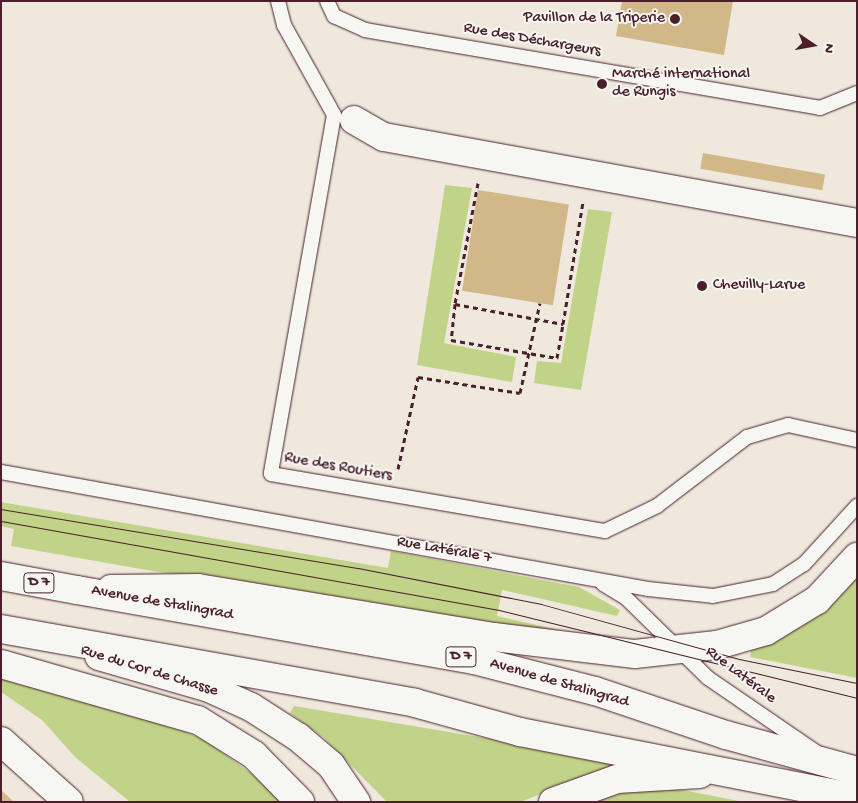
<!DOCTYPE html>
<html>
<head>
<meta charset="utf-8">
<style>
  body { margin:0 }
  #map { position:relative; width:858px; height:803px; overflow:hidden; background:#efe9dd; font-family:"Gochi Hand",sans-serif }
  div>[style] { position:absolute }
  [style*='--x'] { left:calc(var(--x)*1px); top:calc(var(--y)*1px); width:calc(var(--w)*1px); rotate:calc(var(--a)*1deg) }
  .green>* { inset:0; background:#c1d388 }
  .building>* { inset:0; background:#d2b788; transform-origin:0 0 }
  .path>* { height:3px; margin-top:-1.5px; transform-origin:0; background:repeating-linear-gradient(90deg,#4a1f2b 0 5px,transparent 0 9px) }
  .roads { filter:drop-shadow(0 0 1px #4a1f2b) drop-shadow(0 0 1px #4a1f2b) }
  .lane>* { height:14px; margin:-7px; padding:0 7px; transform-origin:7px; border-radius:7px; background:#f6f6f2 }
  .street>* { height:28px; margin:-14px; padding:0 14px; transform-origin:14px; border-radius:14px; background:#f6f6f2 }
  .secondary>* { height:28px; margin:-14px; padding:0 14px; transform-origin:14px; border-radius:14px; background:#f6f6f2 }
  .primary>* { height:28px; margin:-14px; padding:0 14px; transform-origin:14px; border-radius:14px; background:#f6f6f2 }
  .highway>* { height:28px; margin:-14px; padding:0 14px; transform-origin:14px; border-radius:14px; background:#f6f6f2 }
  .tram>* { height:1px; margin:-0.5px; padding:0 0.5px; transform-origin:0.5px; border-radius:0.5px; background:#4a1f2b }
  .dots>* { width:14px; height:14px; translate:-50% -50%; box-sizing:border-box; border:2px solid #f6f6f2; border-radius:50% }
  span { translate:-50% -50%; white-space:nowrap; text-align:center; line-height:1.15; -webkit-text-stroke:4px #f6f6f2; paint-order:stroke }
  .shield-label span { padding:1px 4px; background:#f6f6f2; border:1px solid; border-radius:4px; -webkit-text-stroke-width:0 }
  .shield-label { font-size:15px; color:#4a1f2b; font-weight:700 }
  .poi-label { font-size:16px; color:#4a1f2b }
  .right { translate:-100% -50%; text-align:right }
  .left { translate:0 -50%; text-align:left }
  .street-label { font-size:16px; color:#4a1f2b }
  .frame { position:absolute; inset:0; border:2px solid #4a1f2b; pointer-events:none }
  .north { position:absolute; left:788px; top:20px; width:50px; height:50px; -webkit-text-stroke:4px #f6f6f2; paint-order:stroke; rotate:102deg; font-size:14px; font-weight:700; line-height:20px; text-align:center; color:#4a1f2b }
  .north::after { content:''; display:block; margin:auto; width:18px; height:22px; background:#4a1f2b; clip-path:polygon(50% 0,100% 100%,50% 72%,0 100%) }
</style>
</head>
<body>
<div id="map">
  <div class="green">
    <i style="clip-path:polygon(445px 185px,472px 188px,444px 343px,516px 357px,512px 382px,417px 365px)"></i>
    <i style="clip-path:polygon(588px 209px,612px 212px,581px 390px,534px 383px,537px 361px,561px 363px)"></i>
    <i style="clip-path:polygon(1px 502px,388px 568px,391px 551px,579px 587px,620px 610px,617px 616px,502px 590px,497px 616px,581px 635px,580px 641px,135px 568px,11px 546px,14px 529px,1px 526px)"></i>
    <i style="clip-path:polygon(857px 573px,857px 678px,750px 657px,752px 644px)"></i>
    <i style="clip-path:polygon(1px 675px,101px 698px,205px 740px,274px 790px,281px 802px,130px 802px,75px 757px,42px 720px,1px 692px)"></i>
    <i style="clip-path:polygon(294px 706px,627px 762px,626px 768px,585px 777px,520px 802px,387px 802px,324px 738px,290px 713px)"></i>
    <i style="clip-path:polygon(662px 786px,744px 802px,579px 802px,603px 792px)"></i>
  </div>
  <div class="building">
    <i style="clip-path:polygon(622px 1px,733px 1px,724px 55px,616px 36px)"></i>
    <i style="left:703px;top:153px;width:124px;height:16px;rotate:10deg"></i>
    <i style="left:478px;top:190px;width:92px;height:102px;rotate:9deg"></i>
    <i style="clip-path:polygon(1px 790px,14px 802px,1px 802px)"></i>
  </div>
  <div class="path">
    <i style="--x:478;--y:183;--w:123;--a:100.8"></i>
    <i style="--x:455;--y:304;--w:110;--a:10.5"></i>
    <i style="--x:563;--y:324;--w:124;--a:-80.7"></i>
    <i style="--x:455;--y:304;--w:36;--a:96"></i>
    <i style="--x:451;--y:340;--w:108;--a:9.6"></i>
    <i style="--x:557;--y:358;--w:35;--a:-80"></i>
    <i style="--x:398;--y:469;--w:94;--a:-77.7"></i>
    <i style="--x:418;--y:377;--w:103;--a:8.9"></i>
    <i style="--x:520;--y:393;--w:92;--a:-77.5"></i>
  </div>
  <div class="roads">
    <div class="lane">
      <i style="--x:278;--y:1;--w:25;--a:76"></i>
      <i style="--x:284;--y:25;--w:103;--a:60.9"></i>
      <i style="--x:334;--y:115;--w:364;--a:100"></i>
      <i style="--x:271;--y:474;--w:339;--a:9.7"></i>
      <i style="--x:605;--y:531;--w:58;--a:-25.7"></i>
      <i style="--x:657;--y:506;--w:113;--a:-37.5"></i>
      <i style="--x:747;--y:437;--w:43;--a:-16.3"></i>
      <i style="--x:788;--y:425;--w:71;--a:12.3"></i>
      <i style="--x:327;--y:1;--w:17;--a:65"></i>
      <i style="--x:334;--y:16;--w:34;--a:24"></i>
      <i style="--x:365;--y:30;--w:65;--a:9.8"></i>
      <i style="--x:429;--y:41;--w:397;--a:9.7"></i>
      <i style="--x:820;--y:108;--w:40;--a:-22"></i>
      <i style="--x:1;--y:472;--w:657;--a:10.25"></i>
      <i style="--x:648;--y:589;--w:65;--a:6.1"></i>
      <i style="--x:713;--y:596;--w:61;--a:-11.3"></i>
      <i style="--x:773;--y:584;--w:37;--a:-33"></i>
      <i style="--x:804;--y:564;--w:79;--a:-47.6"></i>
      <i style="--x:603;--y:584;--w:26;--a:31"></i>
      <i style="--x:625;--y:597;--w:116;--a:44.3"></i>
      <i style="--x:708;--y:678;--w:131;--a:34.4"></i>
    </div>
    <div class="street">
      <i style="--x:354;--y:120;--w:34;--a:30"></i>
      <i style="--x:384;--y:137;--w:481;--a:10.3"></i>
      <i style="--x:111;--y:589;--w:87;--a:-0.7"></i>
      <i style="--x:198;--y:588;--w:300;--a:9.4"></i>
      <i style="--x:494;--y:637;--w:142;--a:6.9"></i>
      <i style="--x:635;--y:654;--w:82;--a:-6.3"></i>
      <i style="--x:717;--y:645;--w:51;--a:-15.9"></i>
      <i style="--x:766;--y:631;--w:60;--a:-31.3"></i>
      <i style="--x:817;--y:600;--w:59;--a:-47.1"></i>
      <i style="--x:99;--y:656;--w:115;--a:16.2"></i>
      <i style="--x:209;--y:688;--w:46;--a:24.3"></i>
      <i style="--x:251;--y:707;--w:56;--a:32.6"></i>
      <i style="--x:298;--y:737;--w:43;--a:40.3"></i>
      <i style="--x:331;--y:765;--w:45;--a:56"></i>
      <i style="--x:553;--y:802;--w:68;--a:-19.8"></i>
      <i style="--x:617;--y:779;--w:83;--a:-3.4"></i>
    </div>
    <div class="secondary">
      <i style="--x:1;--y:741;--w:91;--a:41.9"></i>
    </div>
    <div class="primary">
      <i style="--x:77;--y:590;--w:403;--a:10"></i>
      <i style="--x:474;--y:660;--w:125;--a:14.4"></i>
      <i style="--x:595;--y:691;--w:138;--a:18.6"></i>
      <i style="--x:726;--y:735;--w:136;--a:15.4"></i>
      <i style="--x:520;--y:732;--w:343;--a:11.1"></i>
    </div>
    <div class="highway">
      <i style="--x:1;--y:576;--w:77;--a:10.4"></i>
      <i style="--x:1;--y:629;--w:421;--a:10.1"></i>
      <i style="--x:415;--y:703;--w:109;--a:15.4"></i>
      <i style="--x:1;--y:664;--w:205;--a:15.9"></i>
      <i style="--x:198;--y:720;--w:66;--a:32"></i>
      <i style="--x:254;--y:755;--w:66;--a:45.6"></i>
    </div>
  </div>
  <div class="tram">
    <i style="--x:1;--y:509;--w:362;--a:9.4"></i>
    <i style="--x:358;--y:568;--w:187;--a:11.1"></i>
    <i style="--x:541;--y:604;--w:205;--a:15.5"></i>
    <i style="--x:739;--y:659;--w:120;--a:11.5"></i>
    <i style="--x:1;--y:521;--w:506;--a:10.13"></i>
    <i style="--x:499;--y:610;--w:369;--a:13.8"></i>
  </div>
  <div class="dots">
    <i style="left:675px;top:19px;background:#4a1f2b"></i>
    <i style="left:602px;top:84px;background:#4a1f2b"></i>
    <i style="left:702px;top:286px;background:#4a1f2b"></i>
  </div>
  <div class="shield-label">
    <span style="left:39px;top:583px">D 7</span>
    <span style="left:461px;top:657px">D 7</span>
  </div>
  <div class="poi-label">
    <span class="right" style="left:665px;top:19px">Pavillon de la Triperie</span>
    <span class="left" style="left:612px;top:84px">Marché international<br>de Rungis</span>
    <span class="left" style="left:713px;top:286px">Chevilly-Larue</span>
  </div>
  <div class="street-label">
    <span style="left:532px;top:41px;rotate:10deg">Rue des Déchargeurs</span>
    <span style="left:338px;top:468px;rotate:10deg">Rue des Routiers</span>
    <span style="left:444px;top:551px;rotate:10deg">Rue Latérale 7</span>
    <span style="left:162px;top:604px;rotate:10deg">Avenue de Stalingrad</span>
    <span style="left:149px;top:672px;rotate:17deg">Rue du Cor de Chasse</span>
    <span style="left:740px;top:676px;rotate:37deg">Rue Latérale</span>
    <span style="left:559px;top:684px;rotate:16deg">Avenue de Stalingrad</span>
  </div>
  <div class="frame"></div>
  <div class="north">N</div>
</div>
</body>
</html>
